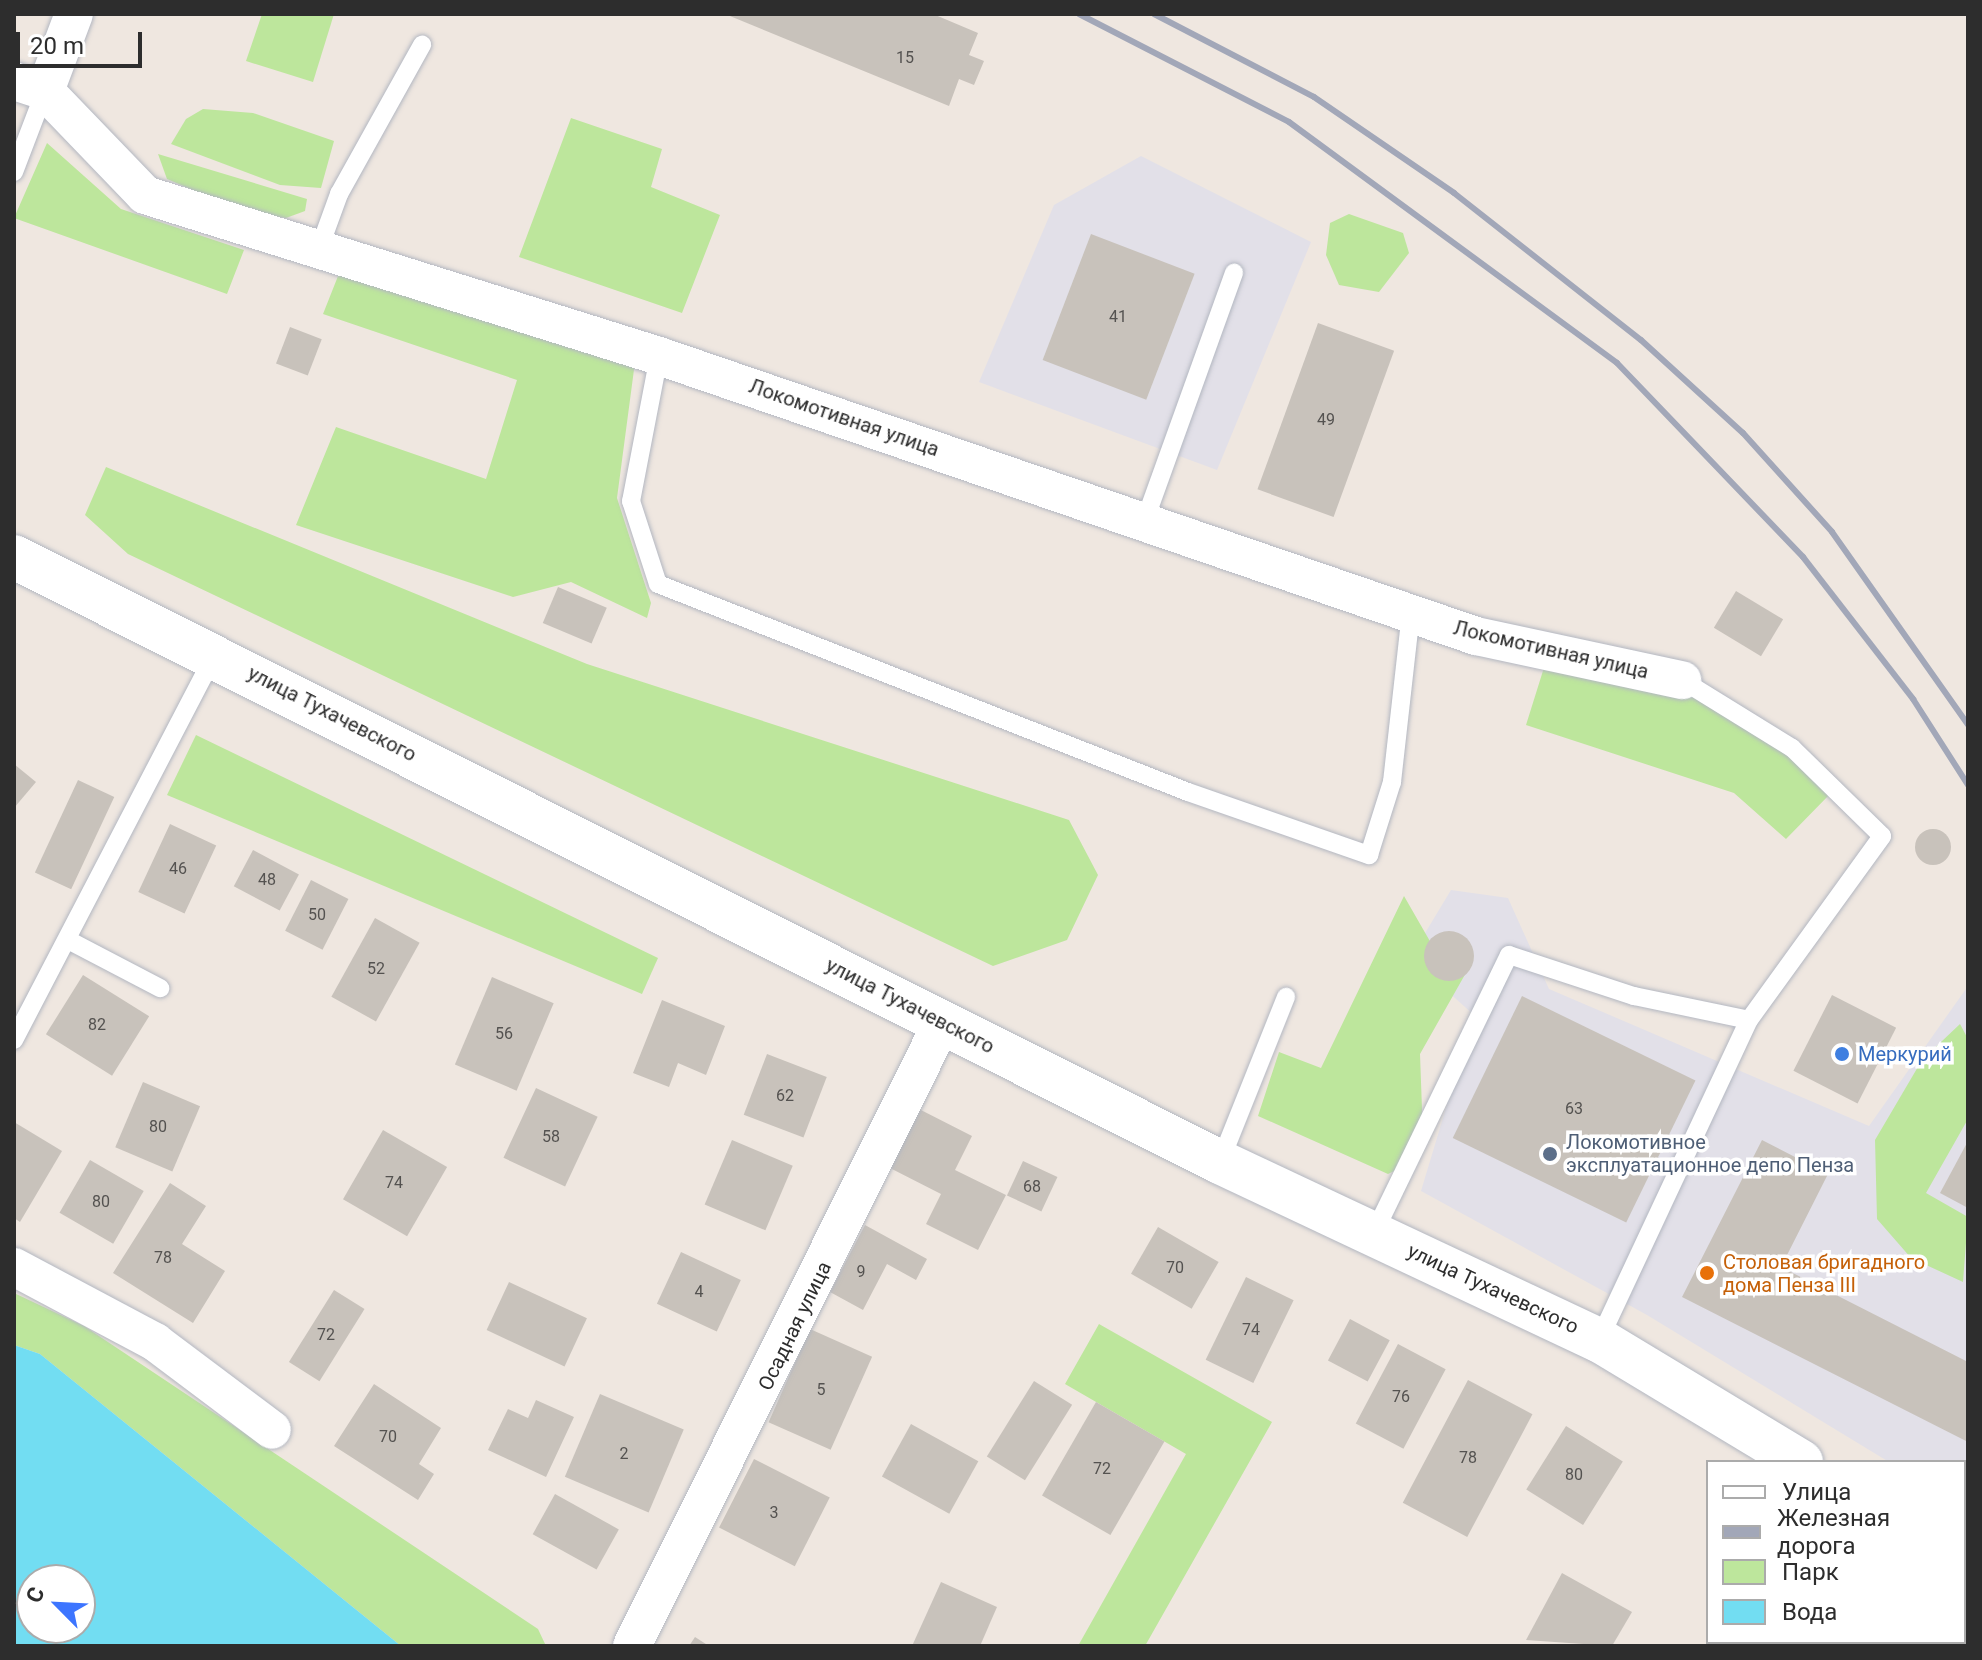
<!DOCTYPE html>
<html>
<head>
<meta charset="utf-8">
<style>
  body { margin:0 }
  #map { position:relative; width:1982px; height:1660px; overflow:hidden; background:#efe7e0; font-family:Roboto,sans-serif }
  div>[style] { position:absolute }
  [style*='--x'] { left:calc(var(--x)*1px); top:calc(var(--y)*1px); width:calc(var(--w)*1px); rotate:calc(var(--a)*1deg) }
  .industrial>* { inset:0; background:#e2e0e8 }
  .green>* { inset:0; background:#bde69c }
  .water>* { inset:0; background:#72ddf2 }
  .building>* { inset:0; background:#c8c2bb; transform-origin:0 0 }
  .round { border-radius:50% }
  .roads { filter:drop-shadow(0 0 2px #b3b7c1) drop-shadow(0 0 2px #b3b7c1) }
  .lane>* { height:18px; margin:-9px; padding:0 9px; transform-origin:9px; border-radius:9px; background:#fff }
  .street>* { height:38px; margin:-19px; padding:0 19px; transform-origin:19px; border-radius:19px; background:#fff }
  .secondary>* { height:44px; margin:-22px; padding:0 22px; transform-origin:22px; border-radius:22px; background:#fff }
  .rail>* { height:6px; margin:-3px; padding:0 3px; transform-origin:3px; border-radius:3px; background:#a2a7b8 }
  .dots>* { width:22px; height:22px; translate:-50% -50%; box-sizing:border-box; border:4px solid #fff; border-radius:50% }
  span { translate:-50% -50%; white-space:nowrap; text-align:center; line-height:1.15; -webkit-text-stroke:7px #fff; paint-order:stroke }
  .number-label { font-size:16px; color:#545250 }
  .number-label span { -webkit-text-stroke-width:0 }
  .street-label { font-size:20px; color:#2d2d2d }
  .shop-label { font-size:20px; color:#366cbe }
  .left { translate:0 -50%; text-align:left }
  .service-label { font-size:20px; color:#4e5e75 }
  .food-label { font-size:20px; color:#c56008 }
  .frame { position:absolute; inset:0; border:16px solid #2d2d2d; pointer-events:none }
  .legend { position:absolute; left:1706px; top:1460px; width:260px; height:184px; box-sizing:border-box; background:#fff; border:2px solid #ababab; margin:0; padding:10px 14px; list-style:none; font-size:24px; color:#2d2d2d }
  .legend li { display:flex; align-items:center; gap:16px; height:40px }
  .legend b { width:40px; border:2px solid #ababab }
  .north { position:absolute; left:16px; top:1564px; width:80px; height:80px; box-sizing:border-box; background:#fff; border:2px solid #ababab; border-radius:50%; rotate:294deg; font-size:22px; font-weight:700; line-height:32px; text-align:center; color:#2d2d2d }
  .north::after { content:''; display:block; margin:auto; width:28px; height:36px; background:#3d75ff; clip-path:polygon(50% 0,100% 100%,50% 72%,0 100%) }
  .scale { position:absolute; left:16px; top:32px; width:126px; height:36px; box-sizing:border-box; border:4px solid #2d2d2d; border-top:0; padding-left:10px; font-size:24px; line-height:28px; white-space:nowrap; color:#2d2d2d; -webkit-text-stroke:6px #fff; paint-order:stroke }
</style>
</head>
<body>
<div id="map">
  <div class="industrial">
    <i style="clip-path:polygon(1141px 156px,1311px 242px,1217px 470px,979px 382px,1054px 205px)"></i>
    <i style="clip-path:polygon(1451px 890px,1508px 898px,1549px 989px,1869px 1126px,1968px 986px,1968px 1510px,1964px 1462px,1889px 1462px,1647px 1315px,1421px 1191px,1474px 1015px,1410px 958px)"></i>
  </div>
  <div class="green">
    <i style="clip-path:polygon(262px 14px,334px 14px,313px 82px,246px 61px)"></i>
    <i style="clip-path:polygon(203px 109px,253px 113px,334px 141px,321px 188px,280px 185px,171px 144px,186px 119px)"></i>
    <i style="clip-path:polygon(571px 118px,662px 149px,651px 187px,720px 215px,682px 313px,519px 257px)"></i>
    <i style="clip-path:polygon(47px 143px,121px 209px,244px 250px,227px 294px,14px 218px)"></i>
    <i style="clip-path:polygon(158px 154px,307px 199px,305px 211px,286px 218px,242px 211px,167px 179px)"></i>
    <i style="clip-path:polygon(1349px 214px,1403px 233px,1409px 253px,1379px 292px,1339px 285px,1326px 255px,1330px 223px)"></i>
    <i style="clip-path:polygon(342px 266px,635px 362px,617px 498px,651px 603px,647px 618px,571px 582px,513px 597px,296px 525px,336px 427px,486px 479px,517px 380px,323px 314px)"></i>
    <i style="clip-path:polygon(106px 467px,587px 664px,1069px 820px,1098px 875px,1067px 940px,993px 966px,128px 554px,85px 515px)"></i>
    <i style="clip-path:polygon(1547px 658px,1676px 687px,1787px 754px,1830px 794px,1786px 839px,1734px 793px,1526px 725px)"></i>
    <i style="clip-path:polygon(196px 735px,658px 958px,642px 994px,167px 795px)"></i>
    <i style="clip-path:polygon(1404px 896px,1435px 950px,1467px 971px,1420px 1054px,1423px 1137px,1413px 1162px,1388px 1174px,1258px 1116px,1279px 1052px,1321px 1068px)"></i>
    <i style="clip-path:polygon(1960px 1024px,1968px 1039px,1968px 1119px,1926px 1193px,1968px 1217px,1963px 1282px,1911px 1258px,1877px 1219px,1875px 1140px,1922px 1060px)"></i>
    <i style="clip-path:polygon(14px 1293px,84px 1326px,538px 1629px,546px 1646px,401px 1646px,40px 1354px,14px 1345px)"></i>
    <i style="clip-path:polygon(1099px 1324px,1272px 1422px,1145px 1646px,1078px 1646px,1186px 1454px,1065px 1384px)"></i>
  </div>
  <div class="water">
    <i style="clip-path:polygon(evenodd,14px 1345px,40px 1354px,401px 1646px,14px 1646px,14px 1345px,32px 1580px,80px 1580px,80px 1628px,32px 1628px,32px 1580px)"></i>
  </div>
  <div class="building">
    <i style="clip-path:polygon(725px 14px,933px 14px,978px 33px,969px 55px,984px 61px,974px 85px,959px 79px,949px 106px)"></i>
    <i style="left:1091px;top:234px;width:111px;height:135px;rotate:21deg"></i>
    <i style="left:1318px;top:323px;width:81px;height:177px;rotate:20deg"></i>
    <i style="left:290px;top:327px;width:34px;height:39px;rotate:21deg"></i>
    <i style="left:558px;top:587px;width:53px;height:39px;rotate:23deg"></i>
    <i style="left:1736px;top:591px;width:55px;height:43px;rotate:31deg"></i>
    <i style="clip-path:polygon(14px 764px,36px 782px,14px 808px)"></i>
    <i style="left:78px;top:780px;width:40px;height:102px;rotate:25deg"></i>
    <i style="left:170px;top:824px;width:51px;height:75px;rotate:25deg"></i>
    <i class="round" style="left:1915px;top:829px;width:36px;height:36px"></i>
    <i style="left:253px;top:850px;width:52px;height:41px;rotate:28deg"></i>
    <i style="left:311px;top:880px;width:42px;height:57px;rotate:27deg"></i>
    <i style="left:375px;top:918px;width:51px;height:90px;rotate:29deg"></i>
    <i class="round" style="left:1424px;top:931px;width:50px;height:50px"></i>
    <i style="left:83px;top:975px;width:78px;height:70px;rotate:32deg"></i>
    <i style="left:492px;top:977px;width:67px;height:95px;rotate:23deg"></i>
    <i style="left:1832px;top:995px;width:72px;height:85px;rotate:27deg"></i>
    <i style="left:1522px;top:996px;width:193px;height:158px;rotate:26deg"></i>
    <i style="clip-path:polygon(662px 1000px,725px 1026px,706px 1075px,678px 1063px,669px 1087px,633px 1073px)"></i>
    <i style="left:767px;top:1054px;width:64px;height:65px;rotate:21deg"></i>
    <i style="left:143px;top:1082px;width:62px;height:71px;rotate:23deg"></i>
    <i style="left:536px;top:1088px;width:68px;height:77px;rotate:25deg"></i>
    <i style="clip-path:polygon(917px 1108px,972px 1136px,955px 1170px,1006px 1195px,978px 1250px,926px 1224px,941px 1194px,888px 1167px)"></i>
    <i style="clip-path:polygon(14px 1122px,62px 1151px,20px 1222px,14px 1218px)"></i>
    <i style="left:383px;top:1130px;width:74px;height:80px;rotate:30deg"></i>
    <i style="left:732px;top:1140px;width:66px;height:70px;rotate:23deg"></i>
    <i style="clip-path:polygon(1762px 1140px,1828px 1174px,1781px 1267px,1968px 1362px,1968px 1442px,1682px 1297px)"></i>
    <i style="clip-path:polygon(1968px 1141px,1968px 1208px,1940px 1193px)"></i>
    <i style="left:90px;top:1160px;width:62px;height:61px;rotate:30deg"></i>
    <i style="left:1023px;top:1161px;width:38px;height:38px;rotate:25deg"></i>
    <i style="clip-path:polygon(170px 1183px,206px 1206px,182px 1244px,225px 1271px,193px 1323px,113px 1273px)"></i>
    <i style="clip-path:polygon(865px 1225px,927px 1259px,916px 1280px,887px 1264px,863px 1310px,830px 1292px)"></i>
    <i style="left:1158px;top:1227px;width:70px;height:54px;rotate:30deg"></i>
    <i style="left:681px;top:1252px;width:66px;height:57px;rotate:25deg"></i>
    <i style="left:1246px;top:1277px;width:53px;height:92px;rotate:26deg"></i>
    <i style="left:509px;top:1282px;width:86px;height:53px;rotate:25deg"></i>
    <i style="left:334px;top:1290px;width:36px;height:85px;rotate:32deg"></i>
    <i style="left:1350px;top:1319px;width:45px;height:47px;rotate:28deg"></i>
    <i style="left:810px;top:1329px;width:68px;height:102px;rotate:24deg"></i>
    <i style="left:1398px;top:1344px;width:54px;height:90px;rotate:28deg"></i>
    <i style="left:1468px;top:1380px;width:73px;height:139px;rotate:28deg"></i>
    <i style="left:1034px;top:1381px;width:45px;height:89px;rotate:32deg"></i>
    <i style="clip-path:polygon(374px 1384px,441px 1428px,419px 1464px,434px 1474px,418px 1500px,334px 1446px)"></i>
    <i style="left:600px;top:1394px;width:91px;height:90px;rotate:23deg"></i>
    <i style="clip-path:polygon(536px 1400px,574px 1417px,546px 1477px,488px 1450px,508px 1409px,528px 1418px)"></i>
    <i style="left:1096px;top:1402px;width:79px;height:108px;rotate:30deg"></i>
    <i style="left:911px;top:1424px;width:77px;height:60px;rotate:29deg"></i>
    <i style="left:1566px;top:1426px;width:67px;height:75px;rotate:32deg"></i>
    <i style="left:754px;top:1459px;width:85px;height:77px;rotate:27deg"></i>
    <i style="left:555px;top:1494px;width:73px;height:46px;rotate:29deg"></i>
    <i style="clip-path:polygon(1562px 1573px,1632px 1612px,1612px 1646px,1526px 1640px)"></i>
    <i style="clip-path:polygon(941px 1582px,997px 1607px,980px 1646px,912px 1646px)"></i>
    <i style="clip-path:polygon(695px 1637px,709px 1646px,689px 1646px)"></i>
    <i style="clip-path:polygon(1775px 1642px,1858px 1642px,1772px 1646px)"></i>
  </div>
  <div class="roads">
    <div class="lane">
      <i style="--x:14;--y:172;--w:87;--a:-69.1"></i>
      <i style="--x:319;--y:249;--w:59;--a:-70"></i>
      <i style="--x:339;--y:194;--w:171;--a:-60.9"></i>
      <i style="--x:659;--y:356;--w:148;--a:100.9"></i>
      <i style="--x:631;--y:501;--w:87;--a:72"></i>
      <i style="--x:658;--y:584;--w:569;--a:21.43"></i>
      <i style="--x:1188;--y:792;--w:192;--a:19.2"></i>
      <i style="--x:1369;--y:855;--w:77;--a:-72.5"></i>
      <i style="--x:1392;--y:782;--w:170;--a:-83.6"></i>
      <i style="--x:1145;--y:520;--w:263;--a:-70.2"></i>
      <i style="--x:70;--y:941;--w:102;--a:27.6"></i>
      <i style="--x:14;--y:1040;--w:433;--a:-62.5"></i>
      <i style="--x:1220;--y:1162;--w:178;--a:-68.2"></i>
      <i style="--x:1374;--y:1233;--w:309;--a:-64.1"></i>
      <i style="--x:1509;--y:955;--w:132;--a:18.2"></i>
      <i style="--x:1634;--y:996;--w:117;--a:11.8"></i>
      <i style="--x:1749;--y:1020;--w:227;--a:-54.1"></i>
      <i style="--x:1882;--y:836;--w:126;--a:-135.6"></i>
      <i style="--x:1792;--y:748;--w:129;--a:-148.3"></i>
      <i style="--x:1599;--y:1340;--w:353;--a:-64.9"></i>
    </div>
    <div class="street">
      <i style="--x:14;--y:81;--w:33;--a:18"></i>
      <i style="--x:45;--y:91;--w:144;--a:46.1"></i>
      <i style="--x:145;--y:195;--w:539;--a:17.39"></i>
      <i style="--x:659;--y:356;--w:864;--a:18.92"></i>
      <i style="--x:1476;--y:636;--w:211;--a:12.1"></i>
      <i style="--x:45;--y:91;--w:82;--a:-69.4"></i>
      <i style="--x:14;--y:1267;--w:160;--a:28"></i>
      <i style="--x:155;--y:1342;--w:146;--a:36.9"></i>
      <i style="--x:632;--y:1646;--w:696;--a:-63.55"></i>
    </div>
    <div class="secondary">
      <i style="--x:14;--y:557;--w:1349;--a:26.64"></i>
      <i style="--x:1220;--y:1162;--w:419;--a:25.2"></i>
      <i style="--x:1599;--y:1340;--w:236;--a:31.1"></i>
      <i style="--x:1964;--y:1576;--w:6;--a:45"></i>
    </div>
  </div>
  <div class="rail">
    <i style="--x:1079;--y:14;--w:236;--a:27.2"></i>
    <i style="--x:1289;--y:122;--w:407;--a:36.3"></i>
    <i style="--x:1617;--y:363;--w:269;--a:46.2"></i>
    <i style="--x:1803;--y:557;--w:180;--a:52.2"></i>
    <i style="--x:1913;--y:699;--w:102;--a:57.4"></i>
    <i style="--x:1154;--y:14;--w:180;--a:27.4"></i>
    <i style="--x:1314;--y:97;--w:170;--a:34.4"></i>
    <i style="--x:1454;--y:193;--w:238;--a:38.2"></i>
    <i style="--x:1641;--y:340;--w:138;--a:42.4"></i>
    <i style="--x:1743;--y:433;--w:133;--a:48"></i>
    <i style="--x:1832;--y:532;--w:236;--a:54.8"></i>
  </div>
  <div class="dots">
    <i style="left:1842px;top:1054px;background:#3f7fe0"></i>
    <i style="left:1550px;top:1154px;background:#5c6f8a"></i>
    <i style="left:1707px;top:1273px;background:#e8710a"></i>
  </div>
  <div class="number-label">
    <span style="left:905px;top:58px">15</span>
    <span style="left:1118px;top:317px">41</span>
    <span style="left:1326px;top:420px">49</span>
    <span style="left:178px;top:869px">46</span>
    <span style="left:267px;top:880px">48</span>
    <span style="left:317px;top:915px">50</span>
    <span style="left:376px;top:969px">52</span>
    <span style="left:97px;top:1025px">82</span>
    <span style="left:504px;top:1034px">56</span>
    <span style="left:785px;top:1096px">62</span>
    <span style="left:1574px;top:1109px">63</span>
    <span style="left:158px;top:1127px">80</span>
    <span style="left:551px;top:1137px">58</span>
    <span style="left:394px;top:1183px">74</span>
    <span style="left:1032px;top:1187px">68</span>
    <span style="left:101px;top:1202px">80</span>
    <span style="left:163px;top:1258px">78</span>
    <span style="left:1175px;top:1268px">70</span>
    <span style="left:861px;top:1272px">9</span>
    <span style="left:699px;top:1292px">4</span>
    <span style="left:1251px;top:1330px">74</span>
    <span style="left:326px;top:1335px">72</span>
    <span style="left:821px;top:1390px">5</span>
    <span style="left:1401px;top:1397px">76</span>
    <span style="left:388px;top:1437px">70</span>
    <span style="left:624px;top:1454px">2</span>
    <span style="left:1468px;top:1458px">78</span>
    <span style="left:1102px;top:1469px">72</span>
    <span style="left:1574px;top:1475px">80</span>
    <span style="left:774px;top:1513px">3</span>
  </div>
  <div class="street-label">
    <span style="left:844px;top:418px;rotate:19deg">Локомотивная улица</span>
    <span style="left:1551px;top:650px;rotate:13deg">Локомотивная улица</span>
    <span style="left:332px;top:714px;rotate:27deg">улица Тухачевского</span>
    <span style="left:910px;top:1006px;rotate:27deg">улица Тухачевского</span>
    <span style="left:1493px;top:1289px;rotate:25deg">улица Тухачевского</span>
    <span style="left:795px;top:1326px;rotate:-64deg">Осадная улица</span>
  </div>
  <div class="shop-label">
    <span class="left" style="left:1858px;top:1054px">Меркурий</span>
  </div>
  <div class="service-label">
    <span class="left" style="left:1566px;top:1154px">Локомотивное<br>эксплуатационное депо Пенза</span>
  </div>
  <div class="food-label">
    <span class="left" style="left:1723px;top:1274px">Столовая бригадного<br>дома Пенза III</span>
  </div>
  <div class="frame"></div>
  <ul class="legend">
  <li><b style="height:10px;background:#fff"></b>Улица</li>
  <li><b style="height:10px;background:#a2a7b8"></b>Железная дорога</li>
  <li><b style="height:22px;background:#bde69c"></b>Парк</li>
  <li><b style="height:22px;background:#72ddf2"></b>Вода</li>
  </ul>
  <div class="north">С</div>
  <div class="scale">20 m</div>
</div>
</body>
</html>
